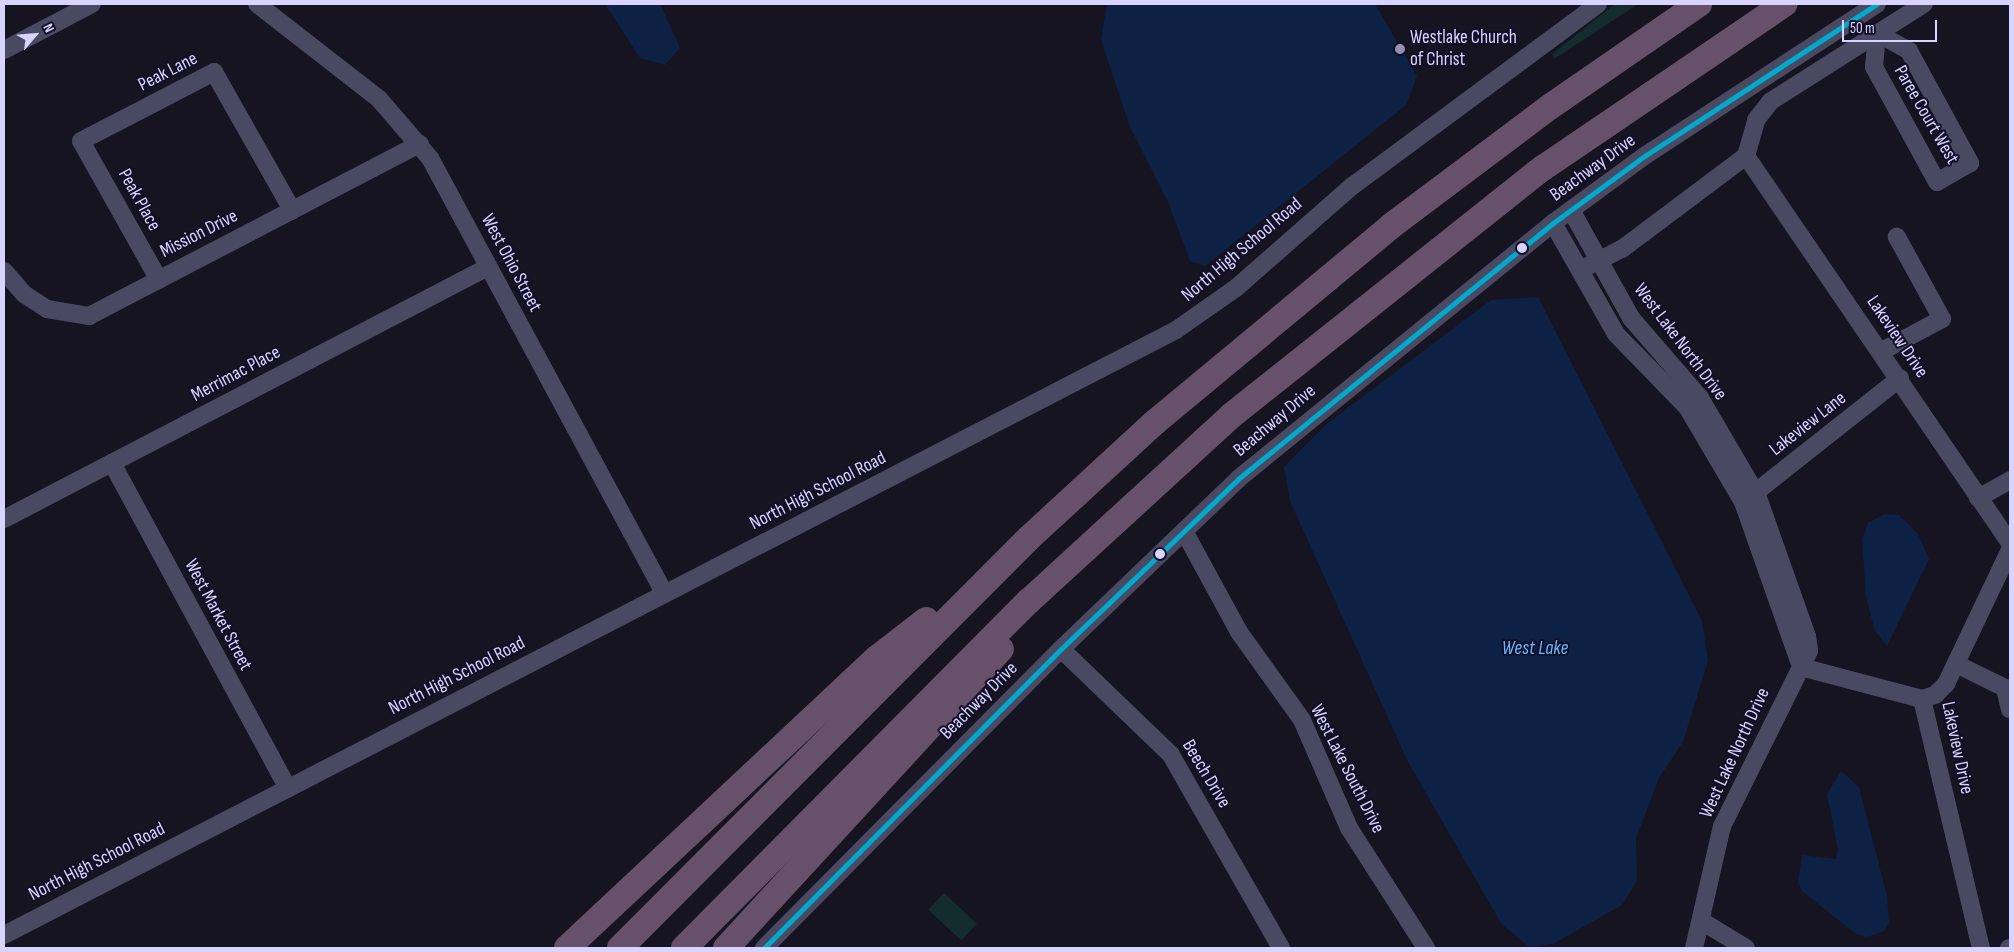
<!DOCTYPE html>
<html>
<head>
<meta charset="utf-8">
<style>
  body { margin:0 }
  #map { position:relative; width:2014px; height:952px; overflow:hidden; background:#161421; font-family:"Sofia Sans Condensed",sans-serif }
  div>[style] { position:absolute }
  [style*='--x'] { left:calc(var(--x)*1px); top:calc(var(--y)*1px); width:calc(var(--w)*1px); rotate:calc(var(--a)*1deg) }
  .green>* { inset:0; background:#132c2d; transform-origin:0 0 }
  .water>* { inset:0; background:#0d2144 }
  .minor>* { height:18px; margin:-9px; padding:0 9px; transform-origin:9px; border-radius:9px; background:#4a4962 }
  .highway>* { height:26px; margin:-13px; padding:0 13px; transform-origin:13px; border-radius:13px; background:#67516a }
  .bus-1>* { height:5px; margin:-2.5px; padding:0 2.5px; transform-origin:2.5px; border-radius:2.5px; background:#00a9ce }
  .dots>* { width:14px; height:14px; translate:-50% -50%; box-sizing:border-box; border:2px solid #130f26; border-radius:50% }
  span { translate:-50% -50%; white-space:nowrap; text-align:center; line-height:1.15; -webkit-text-stroke:4px #130f26; paint-order:stroke }
  .poi-label { font-size:19px; color:#d9d4ff }
  .left { translate:0 -50%; text-align:left }
  .street-label { font-size:19px; color:#d9d4ff }
  .water-label { font-size:20px; color:#62b6ff; font-style:italic }
  .frame { position:absolute; inset:0; border:5px solid #d9d4ff; pointer-events:none }
  .north { position:absolute; left:10px; top:10px; width:50px; height:50px; -webkit-text-stroke:4px #130f26; paint-order:stroke; rotate:63deg; font-size:14px; font-weight:700; line-height:20px; text-align:center; color:#d9d4ff }
  .north::after { content:''; display:block; margin:auto; width:18px; height:22px; background:#d9d4ff; clip-path:polygon(50% 0,100% 100%,50% 72%,0 100%) }
  .scale { position:absolute; left:1842px; top:20px; width:95px; height:22px; box-sizing:border-box; border:2px solid #d9d4ff; border-top:0; padding-left:6px; font-size:15px; line-height:18px; white-space:nowrap; color:#d9d4ff; -webkit-text-stroke:4px #130f26; paint-order:stroke }
</style>
</head>
<body>
<div id="map">
  <div class="green">
    <i style="clip-path:polygon(1615px 4px,1638px 4px,1554px 59px,1552px 54px)"></i>
    <i style="left:944px;top:893px;width:45px;height:23px;rotate:43deg"></i>
  </div>
  <div class="water">
    <i style="clip-path:polygon(605px 4px,660px 4px,680px 48px,665px 65px,640px 58px)"></i>
    <i style="clip-path:polygon(1107px 4px,1375px 4px,1417px 76px,1406px 105px,1205px 266px,1190px 261px,1168px 202px,1130px 127px,1101px 40px)"></i>
    <i style="clip-path:polygon(1538px 297px,1702px 621px,1708px 661px,1683px 742px,1659px 778px,1636px 838px,1637px 881px,1622px 905px,1553px 944px,1529px 947px,1501px 923px,1408px 762px,1290px 501px,1284px 467px,1328px 423px,1491px 300px)"></i>
    <i style="clip-path:polygon(1884px 514px,1899px 515px,1918px 534px,1929px 559px,1887px 646px,1875px 631px,1866px 597px,1862px 539px,1868px 523px)"></i>
    <i style="clip-path:polygon(1841px 771px,1859px 787px,1887px 896px,1889px 922px,1884px 931px,1867px 937px,1856px 934px,1803px 892px,1798px 883px,1802px 855px,1836px 859px,1838px 850px,1827px 794px)"></i>
  </div>
  <div class="minor">
    <i style="--x:257;--y:4;--w:155;--a:37.9"></i>
    <i style="--x:379;--y:99;--w:78;--a:49.2"></i>
    <i style="--x:430;--y:158;--w:495;--a:61.7"></i>
    <i style="--x:1877;--y:33;--w:37;--a:29"></i>
    <i style="--x:1909;--y:51;--w:128;--a:61.4"></i>
    <i style="--x:1970;--y:163;--w:38;--a:150"></i>
    <i style="--x:1937;--y:182;--w:131;--a:-118.7"></i>
    <i style="--x:1874;--y:67;--w:34;--a:-85"></i>
    <i style="--x:4;--y:50;--w:99;--a:-27.6"></i>
    <i style="--x:1746;--y:156;--w:468;--a:55.7"></i>
    <i style="--x:1571;--y:210;--w:124;--a:60.9"></i>
    <i style="--x:1631;--y:318;--w:106;--a:49.2"></i>
    <i style="--x:1700;--y:398;--w:113;--a:59.6"></i>
    <i style="--x:1757;--y:495;--w:150;--a:70.5"></i>
    <i style="--x:1807;--y:636;--w:15;--a:82"></i>
    <i style="--x:1809;--y:651;--w:195;--a:116.4"></i>
    <i style="--x:1722;--y:826;--w:125;--a:102.9"></i>
    <i style="--x:1553;--y:223;--w:128;--a:60.4"></i>
    <i style="--x:1616;--y:334;--w:102;--a:45.8"></i>
    <i style="--x:1687;--y:407;--w:110;--a:59.5"></i>
    <i style="--x:1743;--y:502;--w:175;--a:70.6"></i>
    <i style="--x:1588;--y:266;--w:38;--a:-27"></i>
    <i style="--x:1622;--y:249;--w:155;--a:-36.9"></i>
    <i style="--x:1746;--y:156;--w:37;--a:-74"></i>
    <i style="--x:1756;--y:120;--w:24;--a:-52"></i>
    <i style="--x:1771;--y:101;--w:181;--a:-32.4"></i>
    <i style="--x:4;--y:271;--w:30;--a:49"></i>
    <i style="--x:24;--y:294;--w:27;--a:33"></i>
    <i style="--x:47;--y:309;--w:43;--a:9.5"></i>
    <i style="--x:89;--y:316;--w:373;--a:-27.5"></i>
    <i style="--x:159;--y:280;--w:159;--a:-119.3"></i>
    <i style="--x:81;--y:141;--w:150;--a:-27.4"></i>
    <i style="--x:214;--y:72;--w:159;--a:60.5"></i>
    <i style="--x:1882;--y:351;--w:68;--a:-28.1"></i>
    <i style="--x:1942;--y:319;--w:94;--a:-118.8"></i>
    <i style="--x:112;--y:463;--w:370;--a:61.6"></i>
    <i style="--x:1978;--y:498;--w:37;--a:-29"></i>
    <i style="--x:1747;--y:499;--w:195;--a:-38.3"></i>
    <i style="--x:4;--y:519;--w:546;--a:-27.5"></i>
    <i style="--x:1184;--y:531;--w:115;--a:61.4"></i>
    <i style="--x:1239;--y:632;--w:108;--a:54.4"></i>
    <i style="--x:1302;--y:720;--w:118;--a:66.5"></i>
    <i style="--x:1349;--y:828;--w:143;--a:57.3"></i>
    <i style="--x:1061;--y:649;--w:153;--a:43.9"></i>
    <i style="--x:1171;--y:755;--w:222;--a:60.3"></i>
    <i style="--x:1956;--y:664;--w:55;--a:26.1"></i>
    <i style="--x:2005;--y:688;--w:22;--a:77"></i>
    <i style="--x:1801;--y:667;--w:125;--a:14.8"></i>
    <i style="--x:1922;--y:699;--w:14;--a:-17"></i>
    <i style="--x:1935;--y:695;--w:16;--a:-45"></i>
    <i style="--x:1946;--y:684;--w:148;--a:-64.5"></i>
    <i style="--x:1922;--y:699;--w:256;--a:76.7"></i>
    <i style="--x:1703;--y:922;--w:50;--a:31.2"></i>
    <i style="--x:4;--y:935;--w:1319;--a:-27.3"></i>
    <i style="--x:1176;--y:330;--w:73;--a:-35"></i>
    <i style="--x:1236;--y:288;--w:153;--a:-41.3"></i>
    <i style="--x:1351;--y:187;--w:307;--a:-36.5"></i>
    <i style="--x:764;--y:948;--w:421;--a:-45.2"></i>
    <i style="--x:1061;--y:649;--w:245;--a:-43.8"></i>
    <i style="--x:1238;--y:479;--w:406;--a:-39.1"></i>
    <i style="--x:1553;--y:223;--w:115;--a:-36.2"></i>
    <i style="--x:1646;--y:155;--w:276;--a:-33.2"></i>
    <i style="--x:2009;--y:948;--w:1;--a:0"></i>
  </div>
  <div class="highway">
    <i style="--x:567;--y:948;--w:424;--a:-43.1"></i>
    <i style="--x:877;--y:658;--w:62;--a:-37.8"></i>
    <i style="--x:620;--y:948;--w:579;--a:-45.07"></i>
    <i style="--x:1029;--y:538;--w:170;--a:-42.6"></i>
    <i style="--x:1154;--y:423;--w:308;--a:-39.7"></i>
    <i style="--x:1391;--y:226;--w:200;--a:-36.9"></i>
    <i style="--x:1551;--y:106;--w:180;--a:-34.6"></i>
    <i style="--x:684;--y:948;--w:489;--a:-45.2"></i>
    <i style="--x:1029;--y:601;--w:275;--a:-42.5"></i>
    <i style="--x:1232;--y:415;--w:397;--a:-38.5"></i>
    <i style="--x:1543;--y:168;--w:292;--a:-34.2"></i>
    <i style="--x:726;--y:948;--w:406;--a:-47.4"></i>
  </div>
  <div class="bus-1">
    <i style="--x:764;--y:948;--w:421;--a:-45.2"></i>
    <i style="--x:1061;--y:649;--w:245;--a:-43.8"></i>
    <i style="--x:1238;--y:479;--w:406;--a:-39.1"></i>
    <i style="--x:1553;--y:223;--w:115;--a:-36.2"></i>
    <i style="--x:1646;--y:155;--w:276;--a:-33.2"></i>
  </div>
  <div class="dots">
    <i style="left:1400px;top:49px;background:#9591b1"></i>
    <i style="left:1522px;top:248px;background:#d9d4ff"></i>
    <i style="left:1160px;top:554px;background:#d9d4ff"></i>
  </div>
  <div class="poi-label">
    <span class="left" style="left:1410px;top:49px">Westlake Church<br>of Christ</span>
  </div>
  <div class="street-label">
    <span style="left:168px;top:72px;rotate:-27deg">Peak Lane</span>
    <span style="left:1926px;top:115px;rotate:60deg">Paree Court West</span>
    <span style="left:1593px;top:168px;rotate:-36deg">Beachway Drive</span>
    <span style="left:139px;top:200px;rotate:61deg">Peak Place</span>
    <span style="left:199px;top:234px;rotate:-27deg">Mission Drive</span>
    <span style="left:1242px;top:250px;rotate:-40deg">North High School Road</span>
    <span style="left:511px;top:263px;rotate:62deg">West Ohio Street</span>
    <span style="left:1897px;top:337px;rotate:56deg">Lakeview Drive</span>
    <span style="left:1680px;top:342px;rotate:53deg">West Lake North Drive</span>
    <span style="left:236px;top:374px;rotate:-28deg">Merrimac Place</span>
    <span style="left:1275px;top:421px;rotate:-40deg">Beachway Drive</span>
    <span style="left:1808px;top:424px;rotate:-38deg">Lakeview Lane</span>
    <span style="left:818px;top:491px;rotate:-27deg">North High School Road</span>
    <span style="left:218px;top:615px;rotate:62deg">West Market Street</span>
    <span style="left:457px;top:676px;rotate:-27deg">North High School Road</span>
    <span style="left:979px;top:701px;rotate:-45deg">Beachway Drive</span>
    <span style="left:1957px;top:748px;rotate:78deg">Lakeview Drive</span>
    <span style="left:1735px;top:753px;rotate:-65deg">West Lake North Drive</span>
    <span style="left:1347px;top:769px;rotate:63deg">West Lake South Drive</span>
    <span style="left:1206px;top:774px;rotate:59deg">Beech Drive</span>
    <span style="left:97px;top:862px;rotate:-27deg">North High School Road</span>
  </div>
  <div class="water-label">
    <span style="left:1535px;top:648px">West Lake</span>
  </div>
  <div class="frame"></div>
  <div class="north">N</div>
  <div class="scale">50 m</div>
</div>
</body>
</html>
